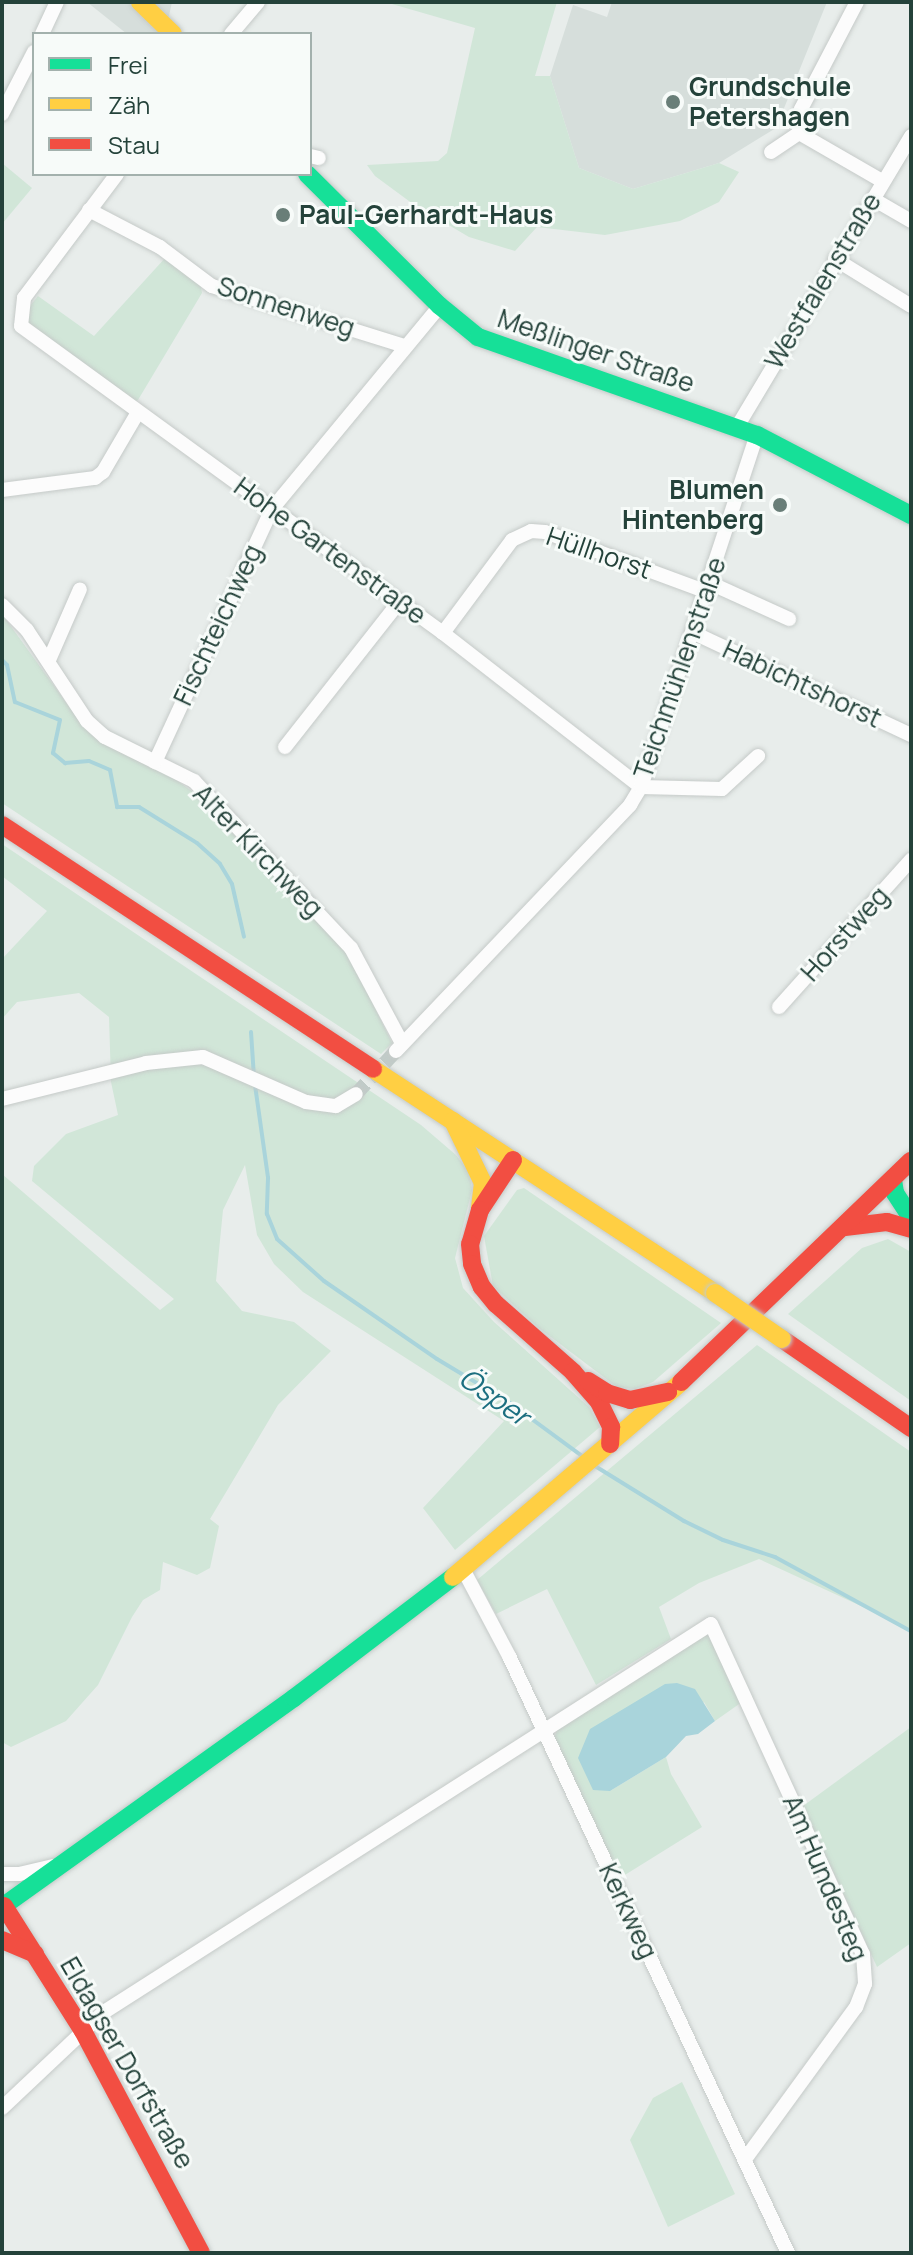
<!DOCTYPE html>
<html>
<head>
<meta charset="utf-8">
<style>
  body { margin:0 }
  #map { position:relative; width:913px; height:2255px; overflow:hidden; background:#e8edeb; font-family:Manrope,sans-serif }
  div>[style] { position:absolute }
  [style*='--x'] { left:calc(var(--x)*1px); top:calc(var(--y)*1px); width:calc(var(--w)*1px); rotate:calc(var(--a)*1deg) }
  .built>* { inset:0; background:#d6dedb }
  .green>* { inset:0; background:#d1e6d8 }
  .water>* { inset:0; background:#a9d4db }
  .stream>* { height:4px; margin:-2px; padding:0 2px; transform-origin:2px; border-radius:2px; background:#a9d4db }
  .street-tunnel>* { height:14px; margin-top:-7px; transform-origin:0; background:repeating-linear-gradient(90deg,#c1cbc8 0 14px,transparent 0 21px) }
  .roads { filter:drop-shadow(0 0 2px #c5cac8) drop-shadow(0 0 2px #c5cac8) }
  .street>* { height:14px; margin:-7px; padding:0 7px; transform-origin:7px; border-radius:7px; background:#fcfcfc }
  .fast>* { height:18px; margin:-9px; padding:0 9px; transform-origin:9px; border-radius:9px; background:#16e098 }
  .slow>* { height:18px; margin:-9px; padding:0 9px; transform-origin:9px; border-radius:9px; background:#ffcf43 }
  .jam>* { height:18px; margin:-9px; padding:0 9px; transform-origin:9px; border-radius:9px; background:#f24e42 }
  .bridges { filter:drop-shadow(0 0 2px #c3cbc8) drop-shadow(0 0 2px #c3cbc8) }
  .slow-bridge>* { height:18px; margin:-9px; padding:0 9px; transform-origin:9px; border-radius:9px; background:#ffcf43 }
  .dots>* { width:22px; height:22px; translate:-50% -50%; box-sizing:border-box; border:4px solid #f7fbf9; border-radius:50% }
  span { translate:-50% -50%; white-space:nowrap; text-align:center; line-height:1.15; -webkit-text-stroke:6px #f7fbf9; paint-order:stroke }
  .poi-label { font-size:26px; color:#24423a; font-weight:700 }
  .left { translate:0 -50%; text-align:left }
  .right { translate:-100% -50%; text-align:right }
  .street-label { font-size:26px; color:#24423a }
  .water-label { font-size:28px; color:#1c6f80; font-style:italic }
  .frame { position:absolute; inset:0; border:4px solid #24423a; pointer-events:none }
  .legend { position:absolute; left:32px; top:32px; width:280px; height:144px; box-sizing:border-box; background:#f7fbf9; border:2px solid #a3b1ad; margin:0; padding:10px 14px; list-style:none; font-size:24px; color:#24423a }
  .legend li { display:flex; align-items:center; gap:16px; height:40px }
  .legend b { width:40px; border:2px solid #a3b1ad }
</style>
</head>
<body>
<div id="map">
  <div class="built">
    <i style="clip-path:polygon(87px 2px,172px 2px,165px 34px,127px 34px)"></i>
    <i style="clip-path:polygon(612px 2px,827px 2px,776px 128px,719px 163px,633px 189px,579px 168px,550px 76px,573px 5px,607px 17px)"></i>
  </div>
  <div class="green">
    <i style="clip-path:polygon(385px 2px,557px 2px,535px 76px,550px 76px,579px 168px,633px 189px,719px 163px,739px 172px,719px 202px,680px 221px,605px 235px,537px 227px,515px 251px,469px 237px,413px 204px,375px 176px,367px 165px,438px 161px,447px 153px,475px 28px)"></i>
    <i style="clip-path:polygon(2px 163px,32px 188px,2px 224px)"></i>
    <i style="clip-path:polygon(166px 257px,200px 283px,202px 293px,138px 400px,133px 402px,26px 324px,25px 312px,38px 296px,94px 336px)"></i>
    <i style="clip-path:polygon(2px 614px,70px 708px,103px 742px,172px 777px,193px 792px,348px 953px,392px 1043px,381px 1054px,2px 803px)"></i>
    <i style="clip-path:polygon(2px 844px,421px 1125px,456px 1155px,469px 1172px,472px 1190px,455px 1258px,463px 1288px,494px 1322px,589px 1407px,600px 1427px,455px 1550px,423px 1508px,504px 1421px,303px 1292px,274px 1264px,257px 1235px,245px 1165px,223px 1210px,216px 1281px,242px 1311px,294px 1322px,331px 1351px,278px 1405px,210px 1519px,219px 1526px,210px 1568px,197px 1575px,163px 1562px,160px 1590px,143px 1600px,132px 1617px,98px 1685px,66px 1721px,11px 1747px,2px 1742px,2px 1174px,160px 1310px,174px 1299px,32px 1181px,34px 1166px,66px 1134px,118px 1115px,111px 1082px,109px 1017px,79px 993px,17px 1002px,2px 1019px,2px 959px,47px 911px,2px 876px)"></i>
    <i style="clip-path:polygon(524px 1188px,721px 1323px,653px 1382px,635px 1389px,617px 1387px,539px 1328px,493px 1286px,484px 1236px,517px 1190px)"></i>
    <i style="clip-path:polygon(888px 1239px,911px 1252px,911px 1401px,788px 1314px,862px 1248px)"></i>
    <i style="clip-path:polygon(757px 1345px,911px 1452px,911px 1629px,759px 1559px,699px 1583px,659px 1607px,671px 1639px,596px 1685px,547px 1589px,496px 1614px,477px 1580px)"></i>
    <i style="clip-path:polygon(710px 1633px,742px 1702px,715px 1721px,704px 1702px,610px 1791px,666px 1757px,671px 1774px,702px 1827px,620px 1878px,554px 1739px,559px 1724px)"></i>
    <i style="clip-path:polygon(911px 1727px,911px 1943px,877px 1967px,803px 1806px)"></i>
    <i style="clip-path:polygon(682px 2082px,735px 2194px,668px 2227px,630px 2140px,653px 2098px)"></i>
  </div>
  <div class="water">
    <i style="clip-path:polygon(677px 1683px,695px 1689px,715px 1721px,698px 1734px,686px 1736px,666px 1757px,610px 1791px,593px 1790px,578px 1758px,590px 1729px,665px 1684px)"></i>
  </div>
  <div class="stream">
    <i style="--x:2;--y:660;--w:7;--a:45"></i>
    <i style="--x:7;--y:665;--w:38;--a:78"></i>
    <i style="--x:15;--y:702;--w:48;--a:21.8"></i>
    <i style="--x:60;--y:720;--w:34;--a:102"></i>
    <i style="--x:53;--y:753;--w:16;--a:40"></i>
    <i style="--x:65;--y:763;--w:24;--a:-5"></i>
    <i style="--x:89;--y:761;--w:23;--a:23"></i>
    <i style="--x:110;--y:770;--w:38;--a:79"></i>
    <i style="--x:117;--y:807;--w:22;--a:0"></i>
    <i style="--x:139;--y:807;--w:68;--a:31.8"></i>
    <i style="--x:197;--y:843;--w:31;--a:42"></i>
    <i style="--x:220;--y:864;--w:23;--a:59"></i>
    <i style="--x:232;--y:884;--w:54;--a:77.2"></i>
    <i style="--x:251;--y:1032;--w:45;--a:86.2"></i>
    <i style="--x:255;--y:1085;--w:94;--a:82"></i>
    <i style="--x:268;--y:1178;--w:36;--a:92"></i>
    <i style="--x:267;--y:1214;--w:27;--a:68"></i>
    <i style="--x:277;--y:1239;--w:63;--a:41.8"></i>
    <i style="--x:324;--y:1281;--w:137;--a:34.6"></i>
    <i style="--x:437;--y:1359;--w:85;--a:31.1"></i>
    <i style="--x:510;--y:1403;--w:93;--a:36.3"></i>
    <i style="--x:595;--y:1466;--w:105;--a:31.7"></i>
    <i style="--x:684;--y:1521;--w:43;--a:26"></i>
    <i style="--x:723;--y:1540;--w:55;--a:18.1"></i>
    <i style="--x:775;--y:1557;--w:155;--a:28.6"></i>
  </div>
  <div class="street-tunnel">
    <i style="--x:356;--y:1094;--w:59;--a:-47.1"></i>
  </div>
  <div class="roads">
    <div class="street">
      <i style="--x:42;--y:34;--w:35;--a:-65"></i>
      <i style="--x:231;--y:34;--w:42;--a:-49.8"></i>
      <i style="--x:2;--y:114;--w:70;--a:-62.7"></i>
      <i style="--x:799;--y:133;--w:96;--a:30"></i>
      <i style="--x:771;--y:152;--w:34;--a:-34"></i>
      <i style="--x:799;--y:133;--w:24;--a:-85"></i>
      <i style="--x:801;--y:109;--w:121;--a:-62.4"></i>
      <i style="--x:310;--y:156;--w:9;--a:13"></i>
      <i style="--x:117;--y:174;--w:155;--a:126.9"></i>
      <i style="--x:24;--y:298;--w:28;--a:96"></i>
      <i style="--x:21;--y:326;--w:522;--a:36.04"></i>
      <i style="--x:443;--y:633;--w:251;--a:37.9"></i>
      <i style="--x:873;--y:199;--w:44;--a:30.1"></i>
      <i style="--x:89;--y:210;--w:80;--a:27.5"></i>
      <i style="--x:160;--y:247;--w:65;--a:36.9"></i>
      <i style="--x:212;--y:286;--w:202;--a:17.3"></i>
      <i style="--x:835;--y:259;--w:89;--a:31.7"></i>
      <i style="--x:737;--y:427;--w:339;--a:-59.1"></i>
      <i style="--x:2;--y:490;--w:94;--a:-7.4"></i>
      <i style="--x:95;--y:478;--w:10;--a:-37"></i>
      <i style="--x:103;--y:472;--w:69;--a:-59.7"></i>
      <i style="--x:710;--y:583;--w:87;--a:24.5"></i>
      <i style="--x:2;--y:605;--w:35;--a:45"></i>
      <i style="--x:27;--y:630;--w:109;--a:56.6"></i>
      <i style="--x:87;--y:721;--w:24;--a:42"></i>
      <i style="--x:105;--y:737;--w:99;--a:26.3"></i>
      <i style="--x:194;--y:781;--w:229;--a:46.8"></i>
      <i style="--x:351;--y:948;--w:108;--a:61.8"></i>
      <i style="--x:443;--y:633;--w:116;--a:-53.4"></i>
      <i style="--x:512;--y:540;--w:21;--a:-25"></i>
      <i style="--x:531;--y:531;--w:14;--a:4"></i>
      <i style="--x:545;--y:532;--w:173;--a:20.3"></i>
      <i style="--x:694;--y:633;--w:240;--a:25.2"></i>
      <i style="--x:49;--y:660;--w:77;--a:-66.4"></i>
      <i style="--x:285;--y:747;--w:184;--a:-51.8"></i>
      <i style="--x:155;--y:762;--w:279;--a:-65.2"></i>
      <i style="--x:272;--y:509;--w:264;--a:-50.4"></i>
      <i style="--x:641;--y:787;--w:81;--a:1.4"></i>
      <i style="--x:722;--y:789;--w:49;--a:-42.5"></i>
      <i style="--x:779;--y:1007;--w:198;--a:-48.1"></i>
      <i style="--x:396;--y:1051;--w:340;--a:-46.4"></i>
      <i style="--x:630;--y:805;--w:21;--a:-59"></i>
      <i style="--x:641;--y:787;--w:371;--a:-71.8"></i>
      <i style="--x:2;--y:1099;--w:148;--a:-14"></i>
      <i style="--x:146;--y:1063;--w:57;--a:-6"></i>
      <i style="--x:203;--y:1057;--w:112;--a:23.6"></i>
      <i style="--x:306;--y:1102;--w:30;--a:8"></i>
      <i style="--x:336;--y:1106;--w:23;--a:-31"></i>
      <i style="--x:464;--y:1571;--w:98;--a:62.1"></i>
      <i style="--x:510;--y:1658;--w:657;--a:64.96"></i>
      <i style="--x:2;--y:1874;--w:17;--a:0"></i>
      <i style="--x:19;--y:1874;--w:35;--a:-13"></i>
      <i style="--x:2;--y:2108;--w:140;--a:-43.3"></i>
      <i style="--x:104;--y:2012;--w:720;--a:-32.59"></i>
      <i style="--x:711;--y:1624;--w:363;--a:65.3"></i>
      <i style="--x:863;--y:1954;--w:30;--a:86"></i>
      <i style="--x:865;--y:1984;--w:25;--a:111"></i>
      <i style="--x:856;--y:2007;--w:188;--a:126.1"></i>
    </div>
    <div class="fast">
      <i style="--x:307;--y:174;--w:187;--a:44.8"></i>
      <i style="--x:440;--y:306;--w:49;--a:39.2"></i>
      <i style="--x:478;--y:337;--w:296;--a:19.4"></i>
      <i style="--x:757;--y:435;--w:174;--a:27.5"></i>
      <i style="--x:893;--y:1180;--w:13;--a:81"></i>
      <i style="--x:895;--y:1193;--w:30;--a:57"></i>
      <i style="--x:2;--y:1907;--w:359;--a:-35.6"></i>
      <i style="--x:294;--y:1698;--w:200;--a:-37.3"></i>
    </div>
    <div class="slow">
      <i style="--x:140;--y:2;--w:46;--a:44.1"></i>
      <i style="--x:373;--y:1069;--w:409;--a:33.2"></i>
      <i style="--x:453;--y:1121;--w:69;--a:64.2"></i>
      <i style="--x:483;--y:1183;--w:26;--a:97"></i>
      <i style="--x:453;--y:1577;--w:300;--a:-40.5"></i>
    </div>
    <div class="jam">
      <i style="--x:2;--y:825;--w:444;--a:33.3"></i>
      <i style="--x:513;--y:1160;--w:60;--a:123.4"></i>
      <i style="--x:480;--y:1210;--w:35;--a:106"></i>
      <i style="--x:470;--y:1244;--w:20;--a:84"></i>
      <i style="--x:472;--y:1264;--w:25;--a:67"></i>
      <i style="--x:482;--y:1287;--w:22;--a:51"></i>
      <i style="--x:496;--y:1304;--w:103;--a:41.4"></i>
      <i style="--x:573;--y:1372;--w:40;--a:49"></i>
      <i style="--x:599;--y:1402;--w:28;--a:64"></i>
      <i style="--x:611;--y:1427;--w:17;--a:93"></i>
      <i style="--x:845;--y:1227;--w:42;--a:-6.8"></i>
      <i style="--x:887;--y:1222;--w:25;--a:16"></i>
      <i style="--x:782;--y:1339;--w:157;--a:34.6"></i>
      <i style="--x:588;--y:1381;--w:22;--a:32"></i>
      <i style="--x:607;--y:1393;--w:24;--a:17"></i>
      <i style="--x:630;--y:1400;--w:39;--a:-12"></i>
      <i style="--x:681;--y:1382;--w:319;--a:-43.9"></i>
      <i style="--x:4;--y:1906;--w:148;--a:57.7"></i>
      <i style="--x:83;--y:2031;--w:251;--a:62"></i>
      <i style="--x:2;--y:1940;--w:36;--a:23"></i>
    </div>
  </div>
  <div class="bridges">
    <div class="slow-bridge">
      <i style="--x:715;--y:1293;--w:81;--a:34.5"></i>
    </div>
  </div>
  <div class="dots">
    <i style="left:673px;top:102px;background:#697e78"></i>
    <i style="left:283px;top:215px;background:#697e78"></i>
    <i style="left:780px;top:505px;background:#697e78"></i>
  </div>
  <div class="poi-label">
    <span class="left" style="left:689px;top:102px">Grundschule<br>Petershagen</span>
    <span class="left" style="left:299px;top:215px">Paul-Gerhardt-Haus</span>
    <span class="right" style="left:764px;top:505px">Blumen<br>Hintenberg</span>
  </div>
  <div class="street-label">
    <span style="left:823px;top:281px;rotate:-59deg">Westfalenstraße</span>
    <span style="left:286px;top:307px;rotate:18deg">Sonnenweg</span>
    <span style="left:596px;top:351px;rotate:19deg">Meßlinger Straße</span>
    <span style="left:330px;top:551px;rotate:36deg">Hohe Gartenstraße</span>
    <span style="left:599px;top:553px;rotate:19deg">Hüllhorst</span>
    <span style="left:218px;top:625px;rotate:-65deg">Fischteichweg</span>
    <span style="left:680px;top:668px;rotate:-71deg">Teichmühlenstraße</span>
    <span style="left:802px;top:684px;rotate:25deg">Habichtshorst</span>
    <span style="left:258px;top:851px;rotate:46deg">Alter Kirchweg</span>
    <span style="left:845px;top:934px;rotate:-48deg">Horstweg</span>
    <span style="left:825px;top:1878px;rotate:67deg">Am Hundesteg</span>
    <span style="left:628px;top:1911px;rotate:65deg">Kerkweg</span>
    <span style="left:127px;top:2063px;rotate:60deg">Eldagser Dorfstraße</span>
  </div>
  <div class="water-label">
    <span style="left:495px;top:1396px;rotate:35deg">Ösper</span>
  </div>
  <div class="frame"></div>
  <ul class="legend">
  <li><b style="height:10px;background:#16e098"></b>Frei</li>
  <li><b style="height:10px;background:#ffcf43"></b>Zäh</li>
  <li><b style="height:10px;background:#f24e42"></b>Stau</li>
  </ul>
</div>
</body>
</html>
